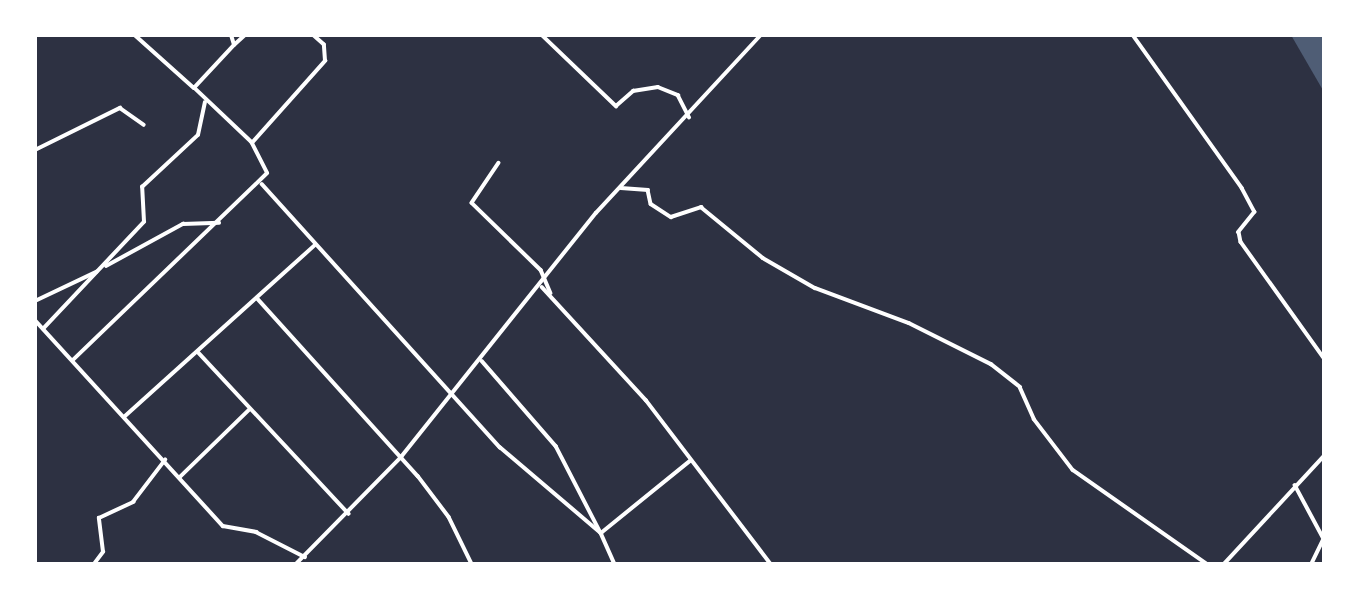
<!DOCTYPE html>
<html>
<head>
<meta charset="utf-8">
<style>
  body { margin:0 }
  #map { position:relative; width:1359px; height:599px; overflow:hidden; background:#2d3142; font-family:Overpass,sans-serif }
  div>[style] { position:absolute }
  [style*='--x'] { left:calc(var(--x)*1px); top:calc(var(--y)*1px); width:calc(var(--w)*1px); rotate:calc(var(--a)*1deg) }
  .water>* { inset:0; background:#4f5d75 }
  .minor>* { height:3.5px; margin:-1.75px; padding:0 1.75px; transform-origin:1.75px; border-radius:1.75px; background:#fff }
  span { translate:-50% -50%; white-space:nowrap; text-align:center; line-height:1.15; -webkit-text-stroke:6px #fff; paint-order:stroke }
  .frame { position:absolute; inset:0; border:37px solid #fff; pointer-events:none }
</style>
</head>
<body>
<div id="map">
  <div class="water">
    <i style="clip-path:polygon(1291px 35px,1324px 35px,1324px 92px)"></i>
  </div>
  <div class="minor">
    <i style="--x:135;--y:35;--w:79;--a:41.9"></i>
    <i style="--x:542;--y:35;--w:103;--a:43.8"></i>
    <i style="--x:616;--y:106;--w:23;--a:-41"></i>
    <i style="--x:633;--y:91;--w:25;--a:-9"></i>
    <i style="--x:658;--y:87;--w:22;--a:22"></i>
    <i style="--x:678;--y:95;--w:25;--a:63"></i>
    <i style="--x:1133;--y:35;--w:188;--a:54.5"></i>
    <i style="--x:1242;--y:188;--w:27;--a:62"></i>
    <i style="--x:1255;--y:212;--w:26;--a:129"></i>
    <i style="--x:1239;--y:232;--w:10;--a:79"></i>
    <i style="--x:1241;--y:242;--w:143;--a:54.4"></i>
    <i style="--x:234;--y:45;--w:15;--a:-42"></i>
    <i style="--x:252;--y:143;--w:110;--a:-48.3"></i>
    <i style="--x:325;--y:61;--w:16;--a:-94"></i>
    <i style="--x:324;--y:45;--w:15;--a:-138"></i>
    <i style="--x:35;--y:150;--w:95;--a:-26.3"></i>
    <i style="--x:120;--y:108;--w:29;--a:35"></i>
    <i style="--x:499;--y:163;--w:48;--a:124"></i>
    <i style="--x:472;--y:203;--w:96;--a:44.2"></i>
    <i style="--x:541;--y:270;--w:25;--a:67"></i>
    <i style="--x:262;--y:184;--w:355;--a:47.9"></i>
    <i style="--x:500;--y:447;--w:133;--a:40.4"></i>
    <i style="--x:601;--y:533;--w:34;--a:66"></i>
    <i style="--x:621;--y:188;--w:27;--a:4"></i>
    <i style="--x:648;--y:190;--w:14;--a:78"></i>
    <i style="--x:651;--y:204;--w:24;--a:33"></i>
    <i style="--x:671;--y:217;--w:32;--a:-18"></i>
    <i style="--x:701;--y:207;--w:80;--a:39.4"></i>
    <i style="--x:763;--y:258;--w:60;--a:30"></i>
    <i style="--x:815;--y:288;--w:100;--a:20.4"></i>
    <i style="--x:909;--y:323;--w:92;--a:26.6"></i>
    <i style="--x:991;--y:364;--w:37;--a:38"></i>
    <i style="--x:1020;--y:387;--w:35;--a:66"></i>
    <i style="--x:1034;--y:419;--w:64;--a:52.6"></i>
    <i style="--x:1073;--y:470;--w:164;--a:35"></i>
    <i style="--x:106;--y:266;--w:88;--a:-28.6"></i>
    <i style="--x:183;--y:224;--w:36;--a:-2"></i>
    <i style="--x:542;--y:287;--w:154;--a:47.4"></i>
    <i style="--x:646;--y:400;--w:206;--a:52.7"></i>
    <i style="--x:257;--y:298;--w:240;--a:47.9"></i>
    <i style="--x:418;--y:476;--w:51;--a:52.9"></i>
    <i style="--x:449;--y:517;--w:52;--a:63.9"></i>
    <i style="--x:35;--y:301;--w:68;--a:-25.4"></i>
    <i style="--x:35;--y:320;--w:279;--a:47.6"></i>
    <i style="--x:223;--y:526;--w:34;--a:10"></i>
    <i style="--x:256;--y:532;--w:55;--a:27"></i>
    <i style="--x:43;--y:329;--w:147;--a:-46.7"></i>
    <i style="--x:144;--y:222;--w:35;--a:-93"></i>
    <i style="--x:142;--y:187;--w:76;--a:-42.9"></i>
    <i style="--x:198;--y:135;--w:33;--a:-78"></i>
    <i style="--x:198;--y:352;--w:221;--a:47"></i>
    <i style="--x:73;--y:360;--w:269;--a:-43.9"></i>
    <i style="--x:267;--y:173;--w:34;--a:-117"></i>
    <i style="--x:252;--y:143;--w:80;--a:-136.5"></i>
    <i style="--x:194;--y:88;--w:59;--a:-47.1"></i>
    <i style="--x:234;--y:45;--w:10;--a:-107"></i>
    <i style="--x:482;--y:361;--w:113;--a:49"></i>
    <i style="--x:556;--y:446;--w:98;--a:62.7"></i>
    <i style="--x:601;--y:533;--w:114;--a:-39"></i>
    <i style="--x:124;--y:417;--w:257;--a:-42"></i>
    <i style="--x:180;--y:477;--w:96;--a:-44.2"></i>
    <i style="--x:1295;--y:485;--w:61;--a:61.8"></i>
    <i style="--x:1324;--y:539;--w:28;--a:116"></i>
    <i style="--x:94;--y:564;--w:15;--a:-53"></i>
    <i style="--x:103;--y:552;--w:34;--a:-97"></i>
    <i style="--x:99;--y:518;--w:38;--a:-25"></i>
    <i style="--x:133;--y:502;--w:53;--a:-52.7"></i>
    <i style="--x:296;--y:564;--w:150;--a:-45.5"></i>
    <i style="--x:401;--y:457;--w:312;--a:-51.4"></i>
    <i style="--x:596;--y:213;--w:243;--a:-47.2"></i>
    <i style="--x:1224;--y:564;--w:147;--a:-47.2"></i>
  </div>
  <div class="frame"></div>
</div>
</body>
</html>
